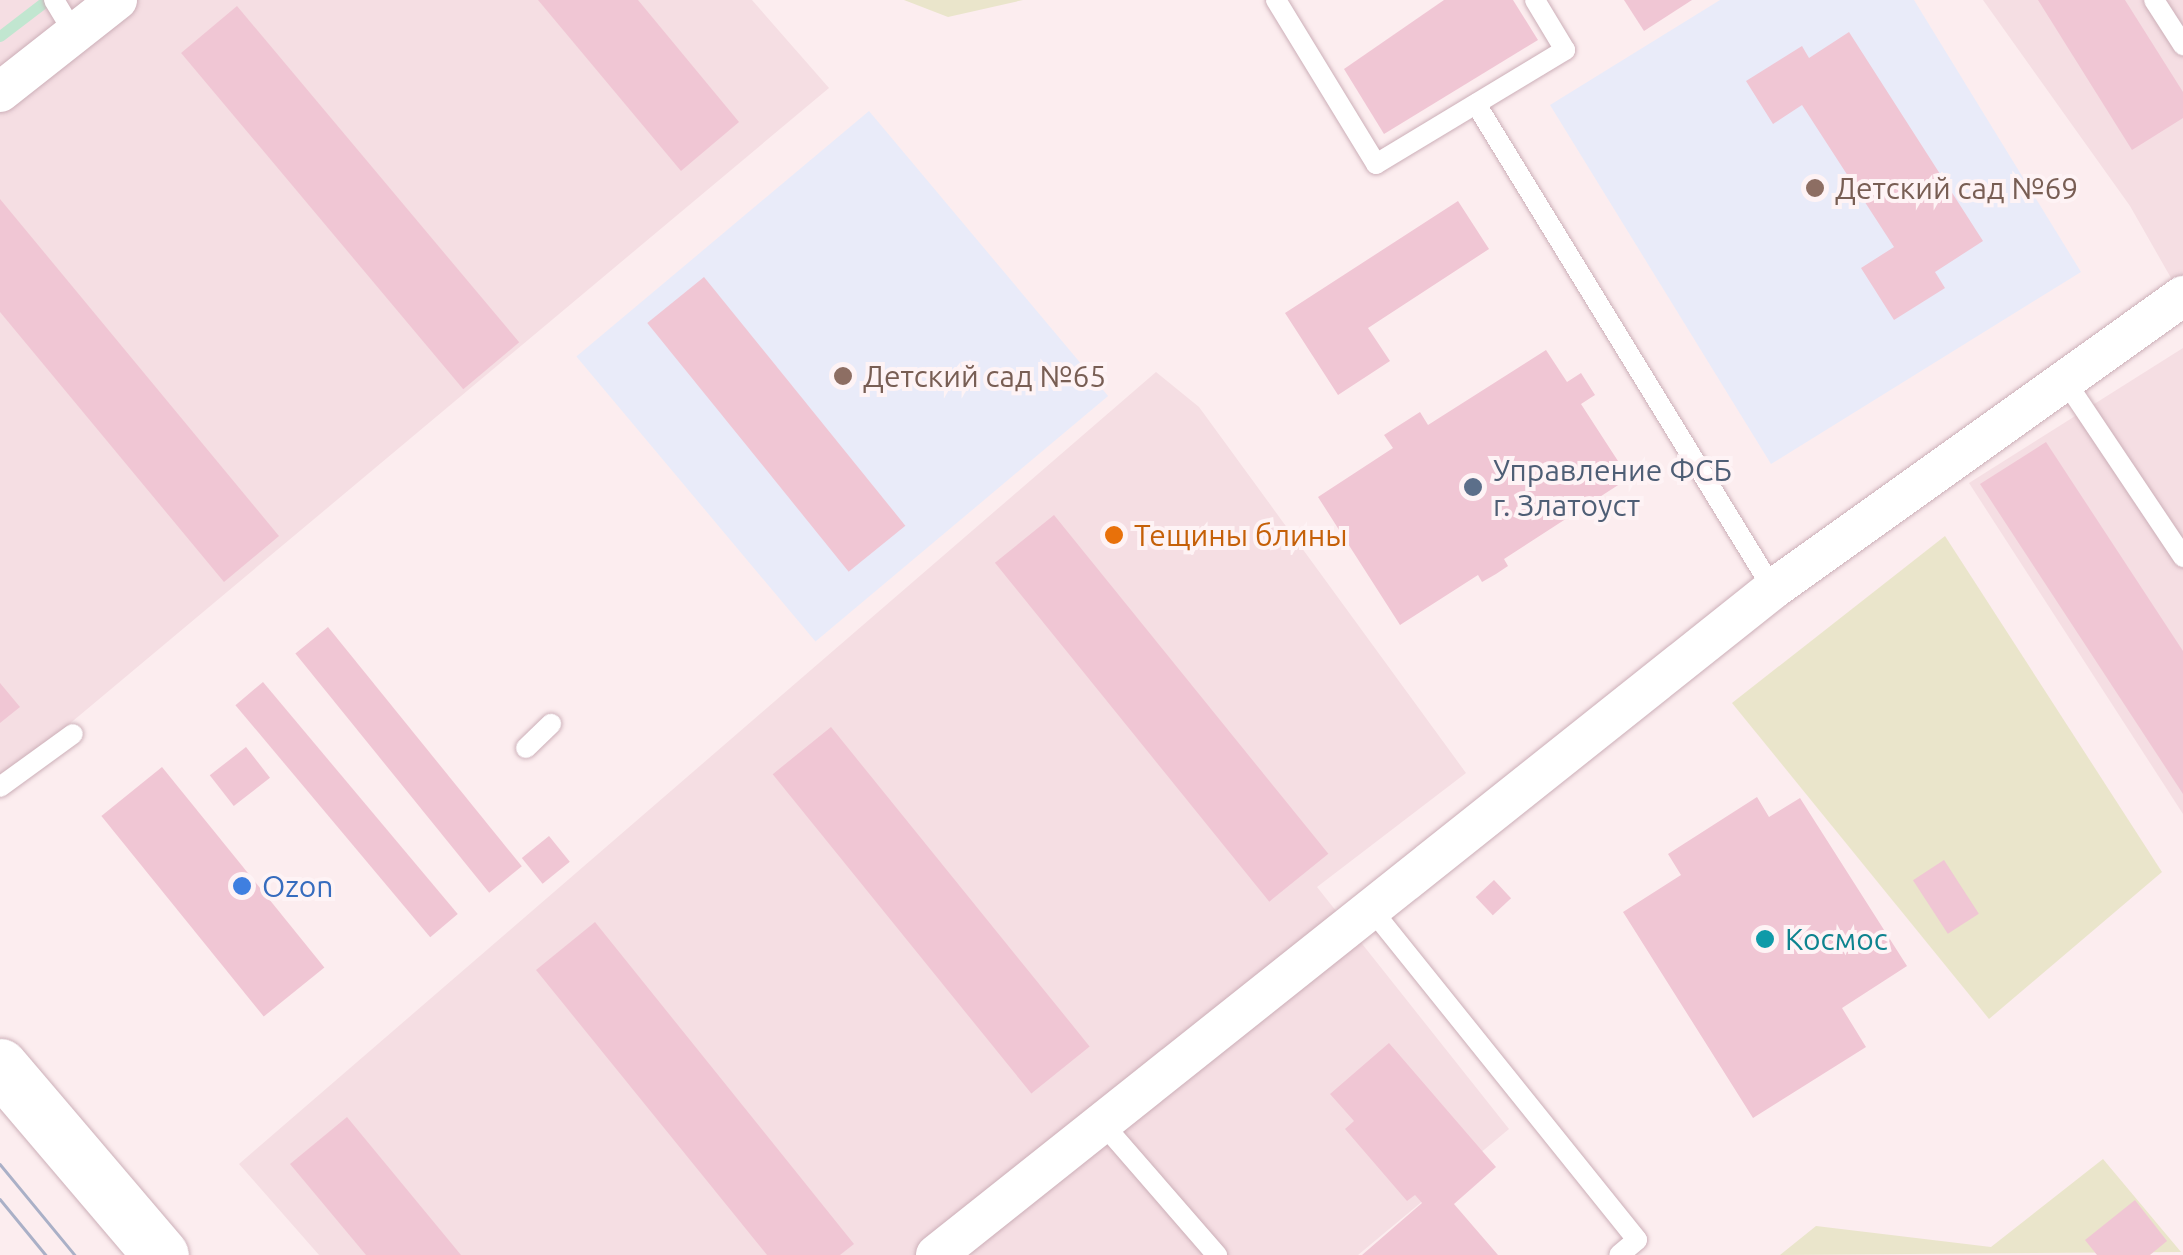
<!DOCTYPE html>
<html>
<head>
<meta charset="utf-8">
<style>
  body { margin:0 }
  #map { position:relative; width:2183px; height:1255px; overflow:hidden; background:#fcedef; font-family:Ubuntu,sans-serif }
  div>[style] { position:absolute }
  [style*='--x'] { left:calc(var(--x)*1px); top:calc(var(--y)*1px); width:calc(var(--w)*1px); rotate:calc(var(--a)*1deg) }
  .residential>* { inset:0; background:#f5dee3 }
  .education>* { inset:0; background:#e9ebf9; transform-origin:0 0 }
  .green>* { inset:0; background:#eae5cb }
  .stream>* { height:11px; margin:-5.5px; padding:0 5.5px; transform-origin:5.5px; border-radius:5.5px; background:#c1e6d0 }
  .building>* { inset:0; background:#f0c6d4; transform-origin:0 0 }
  .roads { filter:drop-shadow(0 0 2px #ccafb8) drop-shadow(0 0 2px #ccafb8) }
  .lane>* { height:20px; margin:-10px; padding:0 10px; transform-origin:10px; border-radius:10px; background:#fff }
  .street>* { height:40px; margin:-20px; padding:0 20px; transform-origin:20px; border-radius:20px; background:#fff }
  .secondary>* { height:55px; margin:-27.5px; padding:0 27.5px; transform-origin:27.5px; border-radius:27.5px; background:#fff }
  .tram>* { height:2.5px; margin:-1.25px; padding:0 1.25px; transform-origin:1.25px; border-radius:1.25px; background:#aab0c7 }
  .dots>* { width:28px; height:28px; translate:-50% -50%; box-sizing:border-box; border:5px solid #fef3f5; border-radius:50% }
  span { translate:-50% -50%; white-space:nowrap; text-align:center; line-height:1.15; -webkit-text-stroke:8px #fef3f5; paint-order:stroke }
  .education-label { font-size:30px; color:#785e54 }
  .left { translate:0 -50%; text-align:left }
  .service-label { font-size:30px; color:#4e5e75 }
  .food-label { font-size:30px; color:#c56008 }
  .shop-label { font-size:30px; color:#366cbe }
  .culture-label { font-size:30px; color:#0d838f }
</style>
</head>
<body>
<div id="map">
  <div class="residential">
    <i style="clip-path:polygon(0 0,752px 0,829px 88px,0 782px)"></i>
    <i style="clip-path:polygon(1983px 0,2183px 0,2183px 299px,2130px 206px)"></i>
    <i style="clip-path:polygon(2183px 348px,2183px 814px,1969px 483px)"></i>
    <i style="clip-path:polygon(1156px 372px,1199px 407px,1466px 773px,1317px 887px,1509px 1129px,1358px 1255px,319px 1255px,239px 1164px)"></i>
  </div>
  <div class="education">
    <i style="clip-path:polygon(1720px 0,1914px 0,2081px 272px,1771px 464px,1550px 105px)"></i>
    <i style="left:869px;top:111px;width:372px;height:382px;rotate:50deg"></i>
  </div>
  <div class="green">
    <i style="clip-path:polygon(904px 0,1023px 0,948px 17px)"></i>
    <i style="clip-path:polygon(1945px 536px,2162px 872px,1989px 1019px,1732px 703px)"></i>
    <i style="clip-path:polygon(2103px 1159px,2181px 1252px,1780px 1255px,1816px 1226px,1991px 1247px)"></i>
  </div>
  <div class="stream">
    <i style="--x:0;--y:36;--w:59;--a:-37.5"></i>
  </div>
  <div class="building">
    <i style="clip-path:polygon(538px 0,638px 0,739px 122px,681px 171px)"></i>
    <i style="clip-path:polygon(1444px 0,1513px 0,1538px 40px,1384px 134px,1344px 69px)"></i>
    <i style="clip-path:polygon(1624px 0,1692px 0,1644px 31px)"></i>
    <i style="clip-path:polygon(2038px 0,2125px 0,2183px 92px,2183px 118px,2132px 150px)"></i>
    <i style="left:237px;top:6px;width:439px;height:73px;rotate:50deg"></i>
    <i style="clip-path:polygon(1849px 32px,1983px 241px,1935px 272px,1945px 288px,1894px 320px,1861px 268px,1894px 247px,1802px 105px,1773px 124px,1746px 81px,1802px 46px,1809px 58px)"></i>
    <i style="clip-path:polygon(0 199px,279px 536px,224px 582px,0 312px)"></i>
    <i style="clip-path:polygon(1458px 201px,1489px 249px,1368px 328px,1390px 361px,1338px 395px,1285px 313px)"></i>
    <i style="left:704px;top:277px;width:320px;height:73px;rotate:51deg"></i>
    <i style="clip-path:polygon(1546px 350px,1567px 382px,1581px 373px,1595px 395px,1581px 404px,1629px 478px,1504px 559px,1508px 566px,1496px 574px,1482px 582px,1478px 575px,1400px 625px,1318px 497px,1393px 448px,1384px 435px,1420px 412px,1428px 425px)"></i>
    <i style="clip-path:polygon(2046px 442px,2183px 651px,2183px 794px,1980px 484px)"></i>
    <i style="left:1054px;top:515px;width:436px;height:76px;rotate:51deg"></i>
    <i style="left:328px;top:627px;width:308px;height:42px;rotate:51deg"></i>
    <i style="left:263px;top:682px;width:303px;height:36px;rotate:50deg"></i>
    <i style="clip-path:polygon(0 683px,20px 707px,0 723px)"></i>
    <i style="left:831px;top:727px;width:411px;height:75px;rotate:51deg"></i>
    <i style="left:246px;top:747px;width:39px;height:46px;rotate:52deg"></i>
    <i style="left:162px;top:767px;width:258px;height:78px;rotate:51deg"></i>
    <i style="clip-path:polygon(1757px 797px,1769px 817px,1800px 798px,1907px 966px,1842px 1008px,1866px 1047px,1753px 1118px,1623px 912px,1681px 875px,1668px 854px)"></i>
    <i style="left:549px;top:836px;width:33px;height:35px;rotate:51deg"></i>
    <i style="left:1944px;top:860px;width:64px;height:37px;rotate:57deg"></i>
    <i style="left:1494px;top:880px;width:25px;height:25px;rotate:47deg"></i>
    <i style="clip-path:polygon(595px 922px,854px 1244px,840px 1255px,767px 1255px,536px 970px)"></i>
    <i style="clip-path:polygon(1389px 1043px,1496px 1167px,1454px 1204px,1498px 1255px,1362px 1255px,1422px 1203px,1415px 1195px,1407px 1201px,1345px 1129px,1354px 1121px,1330px 1094px)"></i>
    <i style="clip-path:polygon(347px 1117px,461px 1255px,366px 1255px,290px 1164px)"></i>
    <i style="clip-path:polygon(2135px 1200px,2167px 1241px,2150px 1255px,2097px 1255px,2085px 1240px)"></i>
  </div>
  <div class="roads">
    <div class="lane">
      <i style="--x:54;--y:0;--w:39;--a:59"></i>
      <i style="--x:1276;--y:0;--w:192;--a:58.6"></i>
      <i style="--x:1376;--y:164;--w:221;--a:-31.1"></i>
      <i style="--x:1565;--y:50;--w:58;--a:-121"></i>
      <i style="--x:2154;--y:0;--w:54;--a:57.2"></i>
      <i style="--x:1476;--y:104;--w:569;--a:58.52"></i>
      <i style="--x:2062;--y:376;--w:218;--a:56.2"></i>
      <i style="--x:526;--y:748;--w:35;--a:-44"></i>
      <i style="--x:0;--y:787;--w:90;--a:-36"></i>
      <i style="--x:1372;--y:910;--w:423;--a:51.2"></i>
      <i style="--x:1637;--y:1240;--w:23;--a:140"></i>
      <i style="--x:1103;--y:1124;--w:174;--a:49"></i>
    </div>
    <div class="street">
      <i style="--x:0;--y:92;--w:149;--a:-38.2"></i>
      <i style="--x:936;--y:1255;--w:1070;--a:-38.51"></i>
      <i style="--x:1773;--y:589;--w:504;--a:-35.55"></i>
    </div>
    <div class="secondary">
      <i style="--x:0;--y:1066;--w:248;--a:49.6"></i>
    </div>
  </div>
  <div class="tram">
    <i style="--x:0;--y:1164;--w:118;--a:50.5"></i>
    <i style="--x:0;--y:1199;--w:72;--a:50.6"></i>
  </div>
  <div class="dots">
    <i style="left:1815px;top:188px;background:#8d6e63"></i>
    <i style="left:843px;top:376px;background:#8d6e63"></i>
    <i style="left:1473px;top:487px;background:#5c6f8a"></i>
    <i style="left:1114px;top:535px;background:#e8710a"></i>
    <i style="left:242px;top:886px;background:#3f7fe0"></i>
    <i style="left:1765px;top:939px;background:#0f9aa8"></i>
  </div>
  <div class="education-label">
    <span class="left" style="left:1835px;top:188px">Детский сад №69</span>
    <span class="left" style="left:863px;top:376px">Детский сад №65</span>
  </div>
  <div class="service-label">
    <span class="left" style="left:1493px;top:487px">Управление ФСБ<br>г. Златоуст</span>
  </div>
  <div class="food-label">
    <span class="left" style="left:1134px;top:535px">Тещины блины</span>
  </div>
  <div class="shop-label">
    <span class="left" style="left:262px;top:886px">Ozon</span>
  </div>
  <div class="culture-label">
    <span class="left" style="left:1785px;top:939px">Космос</span>
  </div>
</div>
</body>
</html>
